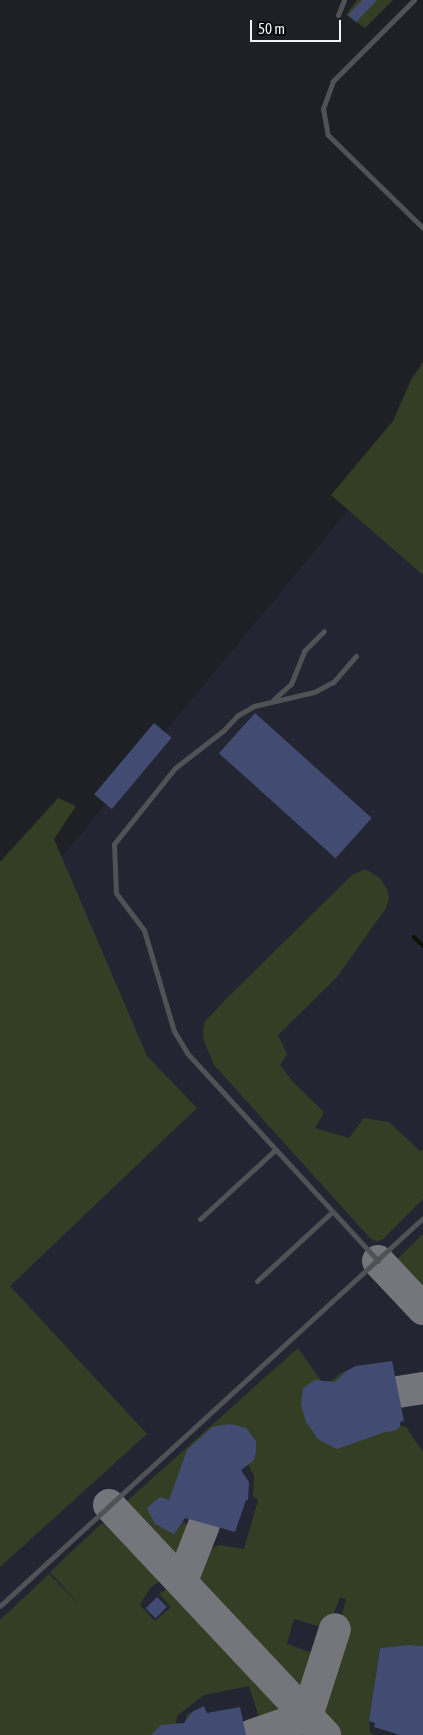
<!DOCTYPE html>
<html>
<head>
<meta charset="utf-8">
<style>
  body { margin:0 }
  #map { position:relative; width:423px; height:1735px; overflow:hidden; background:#1e2026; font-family:"Asap Condensed",sans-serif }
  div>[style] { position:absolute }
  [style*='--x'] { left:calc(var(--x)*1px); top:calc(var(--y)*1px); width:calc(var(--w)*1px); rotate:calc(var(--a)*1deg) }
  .built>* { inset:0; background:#232632 }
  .green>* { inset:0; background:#343e24 }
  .stream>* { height:4px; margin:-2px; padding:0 2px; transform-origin:2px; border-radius:2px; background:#0b1400 }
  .taxiway>* { height:32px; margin:-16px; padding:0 16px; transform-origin:16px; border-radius:16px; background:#75767c }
  .building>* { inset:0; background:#424c73; transform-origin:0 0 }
  .lane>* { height:5px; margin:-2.5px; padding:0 2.5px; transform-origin:2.5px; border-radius:2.5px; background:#515255 }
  span { translate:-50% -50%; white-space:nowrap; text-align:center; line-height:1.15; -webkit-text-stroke:4px #090a0d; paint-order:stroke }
  .scale { position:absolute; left:250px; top:20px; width:91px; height:22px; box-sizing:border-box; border:2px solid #f2f3f8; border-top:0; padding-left:6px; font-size:15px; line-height:18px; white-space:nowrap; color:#f2f3f8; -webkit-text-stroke:4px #090a0d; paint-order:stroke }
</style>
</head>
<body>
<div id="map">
  <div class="built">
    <i style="clip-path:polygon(423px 420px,423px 1735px,0 1735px,0 911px,63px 855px)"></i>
  </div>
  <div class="green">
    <i style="clip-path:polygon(357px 0,393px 0,365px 28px,346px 15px)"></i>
    <i style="clip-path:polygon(423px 362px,423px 575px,331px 495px,393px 421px,411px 380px)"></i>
    <i style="clip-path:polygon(58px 798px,76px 806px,54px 839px,147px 1056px,197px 1108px,10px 1286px,147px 1434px,0 1567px,0 862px)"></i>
    <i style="clip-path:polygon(365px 869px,381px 879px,387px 889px,389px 899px,386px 908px,337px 977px,278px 1035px,287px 1054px,280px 1065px,293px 1082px,324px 1112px,315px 1128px,349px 1138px,364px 1118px,389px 1122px,420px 1151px,423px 1149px,423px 1199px,383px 1239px,377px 1242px,369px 1237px,214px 1065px,203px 1039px,204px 1023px,224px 1001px,352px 875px)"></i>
    <i style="clip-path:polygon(423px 1234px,423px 1297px,393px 1263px)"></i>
    <i style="clip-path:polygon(298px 1348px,325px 1386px,341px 1373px,380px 1365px,395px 1423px,406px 1427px,423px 1452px,423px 1646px,408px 1645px,380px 1648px,369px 1721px,370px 1732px,375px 1735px,332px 1735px,327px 1729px,325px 1722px,322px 1699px,346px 1599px,340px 1597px,328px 1629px,294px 1619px,287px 1644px,318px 1655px,319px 1659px,309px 1690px,290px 1691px,202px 1596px,197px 1578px,199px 1565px,207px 1551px,219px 1545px,244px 1549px,258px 1500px,253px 1496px,254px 1476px,247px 1462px,159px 1513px,189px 1525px,189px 1539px,184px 1554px,165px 1555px,127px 1514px,127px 1501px)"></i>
    <i style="clip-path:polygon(101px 1524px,115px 1524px,162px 1579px,150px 1588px,140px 1605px,155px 1621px,171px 1607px,159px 1594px,167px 1588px,173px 1589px,276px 1700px,279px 1705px,277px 1711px,270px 1722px,261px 1724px,249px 1686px,204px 1695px,177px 1716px,175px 1730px,184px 1730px,187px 1715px,202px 1707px,206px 1716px,240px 1735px,0 1735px,0 1620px,49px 1574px,79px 1604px,50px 1572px)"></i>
  </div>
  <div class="stream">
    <i style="--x:414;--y:937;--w:13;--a:45"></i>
  </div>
  <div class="taxiway">
    <i style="--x:378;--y:1261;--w:66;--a:46.8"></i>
    <i style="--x:398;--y:1392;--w:25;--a:-9"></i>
    <i style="--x:109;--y:1505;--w:316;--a:46.8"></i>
    <i style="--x:182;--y:1581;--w:60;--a:-68.6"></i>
    <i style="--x:252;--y:1735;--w:58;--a:-19.1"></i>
    <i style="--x:307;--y:1716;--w:91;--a:-72.2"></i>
  </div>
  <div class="building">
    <i style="clip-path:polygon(362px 0,377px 0,356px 22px,348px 15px)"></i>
    <i style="left:255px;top:713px;width:157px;height:54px;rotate:42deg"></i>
    <i style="left:154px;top:723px;width:23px;height:93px;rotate:40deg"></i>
    <i style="clip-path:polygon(392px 1361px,404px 1421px,400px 1422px,400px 1427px,394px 1431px,385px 1432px,337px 1449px,318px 1439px,306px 1422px,301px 1405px,303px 1388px,315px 1380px,335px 1382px,346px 1371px,356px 1366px)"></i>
    <i style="clip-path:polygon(230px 1424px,246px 1428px,256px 1441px,256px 1453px,253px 1461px,241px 1470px,249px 1482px,248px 1500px,246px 1500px,235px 1532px,185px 1518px,174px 1534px,155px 1524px,147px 1508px,160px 1497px,169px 1500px,187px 1450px,212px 1427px)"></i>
    <i style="left:157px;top:1597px;width:14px;height:16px;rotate:45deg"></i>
    <i style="clip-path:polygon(408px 1645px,423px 1646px,423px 1735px,400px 1735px,374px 1727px,375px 1723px,369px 1721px,380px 1648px)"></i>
    <i style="clip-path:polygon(204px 1706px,207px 1713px,240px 1707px,246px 1735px,151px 1735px,161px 1725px,184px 1723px,192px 1712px)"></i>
  </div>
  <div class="lane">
    <i style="--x:414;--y:0;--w:115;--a:135"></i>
    <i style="--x:333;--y:81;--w:29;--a:110"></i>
    <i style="--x:323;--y:108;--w:27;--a:80"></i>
    <i style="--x:328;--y:135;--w:133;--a:44.4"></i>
    <i style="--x:338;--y:15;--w:16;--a:-68"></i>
    <i style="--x:356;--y:656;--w:35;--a:131"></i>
    <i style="--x:333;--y:682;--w:21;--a:152"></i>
    <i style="--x:314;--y:692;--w:62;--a:166.9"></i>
    <i style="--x:254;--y:706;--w:20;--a:150"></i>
    <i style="--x:237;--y:716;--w:19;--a:133"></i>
    <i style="--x:224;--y:730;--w:62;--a:142.2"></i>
    <i style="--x:175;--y:768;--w:97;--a:128.8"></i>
    <i style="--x:114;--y:844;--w:49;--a:87.7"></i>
    <i style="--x:116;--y:893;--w:46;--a:52.9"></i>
    <i style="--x:144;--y:930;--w:105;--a:73.5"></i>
    <i style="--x:174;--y:1031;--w:26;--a:59"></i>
    <i style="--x:187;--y:1053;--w:282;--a:47.4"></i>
    <i style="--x:273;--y:700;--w:24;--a:-42"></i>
    <i style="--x:291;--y:684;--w:35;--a:-68"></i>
    <i style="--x:304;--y:651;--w:28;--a:-45"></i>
    <i style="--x:200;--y:1219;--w:102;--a:-42.6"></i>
    <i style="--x:257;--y:1281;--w:102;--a:-42.6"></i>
    <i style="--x:0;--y:1606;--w:574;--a:-42.53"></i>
  </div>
  <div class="scale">50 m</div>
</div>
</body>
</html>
